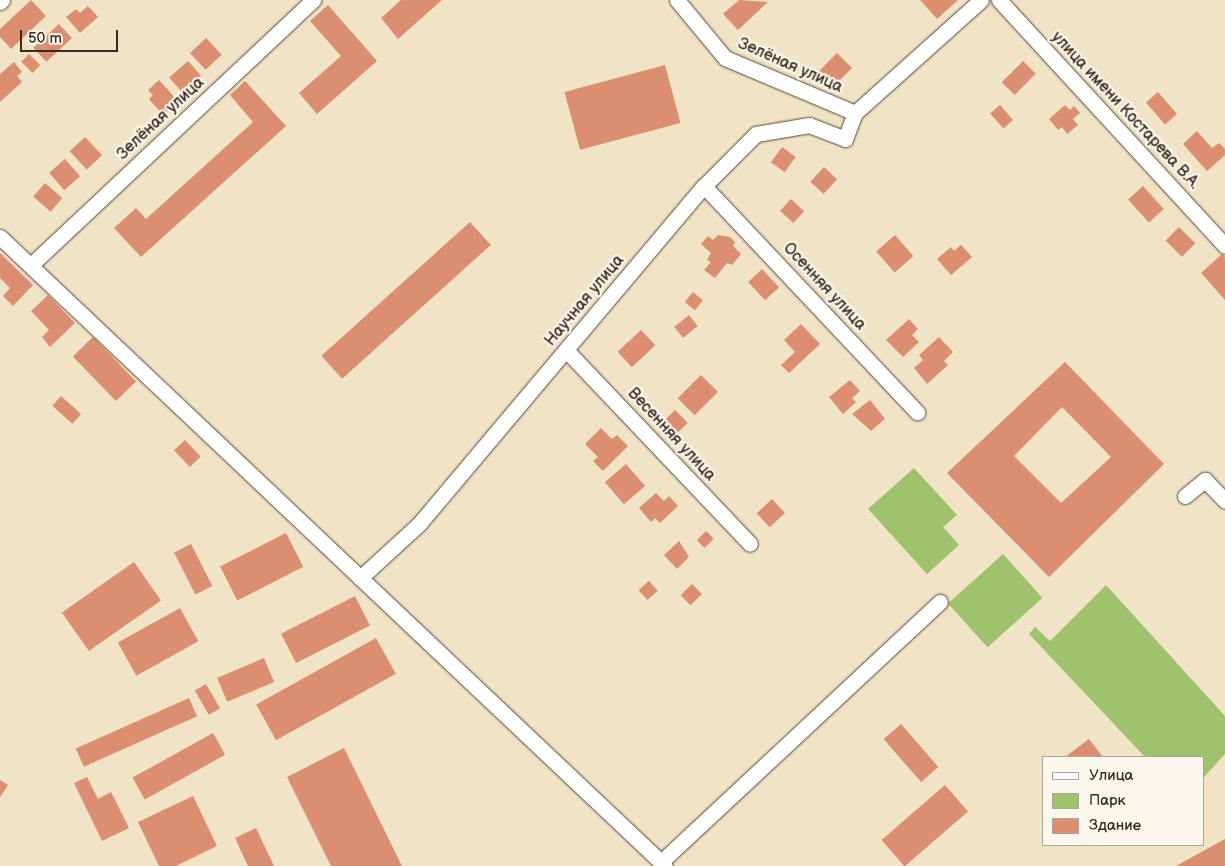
<!DOCTYPE html>
<html>
<head>
<meta charset="utf-8">
<style>
  body { margin:0 }
  #map { position:relative; width:1225px; height:866px; overflow:hidden; background:#f1e3c6; font-family:"Balsamiq Sans",sans-serif }
  div>[style] { position:absolute }
  [style*='--x'] { left:calc(var(--x)*1px); top:calc(var(--y)*1px); width:calc(var(--w)*1px); rotate:calc(var(--a)*1deg) }
  .green>* { inset:0; background:#9fc36d; transform-origin:0 0 }
  .building>* { inset:0; background:#db8f70; transform-origin:0 0 }
  .roads { filter:drop-shadow(0 0 1px #564637) drop-shadow(0 0 1px #564637) }
  .street>* { height:15px; margin:-7.5px; padding:0 7.5px; transform-origin:7.5px; border-radius:7.5px; background:#fff }
  span { translate:-50% -50%; white-space:nowrap; text-align:center; line-height:1.15; -webkit-text-stroke:4.5px #fbf7ec; paint-order:stroke }
  .street-label { font-size:16px; color:#3b2a1e }
  .legend { position:absolute; left:1042px; top:756px; width:162px; height:90px; box-sizing:border-box; background:#fbf7ec; border:1px solid #aea59a; margin:0; padding:6px 9px; list-style:none; font-size:15px; color:#3b2a1e }
  .legend li { display:flex; align-items:center; gap:10px; height:25px }
  .legend b { width:25px; border:1px solid #aea59a }
  .scale { position:absolute; left:20px; top:30px; width:98px; height:22px; box-sizing:border-box; border:2px solid #3b2a1e; border-top:0; padding-left:6px; font-size:15px; line-height:18px; white-space:nowrap; color:#3b2a1e; -webkit-text-stroke:4px #fbf7ec; paint-order:stroke }
</style>
</head>
<body>
<div id="map">
  <div class="green">
    <i style="clip-path:polygon(914px 468px,957px 515px,943px 527px,959px 545px,927px 574px,868px 509px)"></i>
    <i style="left:1003px;top:554px;width:59px;height:74px;rotate:48deg"></i>
    <i style="clip-path:polygon(1106px 585px,1225px 716px,1225px 754px,1204px 777px,1204px 757px,1145px 757px,1029px 634px,1035px 627px,1050px 641px)"></i>
  </div>
  <div class="building">
    <i style="clip-path:polygon(31px 0,46px 16px,11px 49px,0 37px,0 29px)"></i>
    <i style="clip-path:polygon(401px 0,442px 0,398px 39px,381px 18px)"></i>
    <i style="clip-path:polygon(739px 0,768px 2px,738px 30px,723px 14px)"></i>
    <i style="clip-path:polygon(920px 0,958px 0,937px 19px)"></i>
    <i style="clip-path:polygon(328px 5px,377px 61px,317px 114px,299px 93px,341px 56px,310px 21px)"></i>
    <i style="clip-path:polygon(88px 6px,98px 17px,80px 33px,66px 17px,76px 9px,80px 13px)"></i>
    <i style="left:59px;top:24px;width:19px;height:35px;rotate:47deg"></i>
    <i style="left:206px;top:38px;width:23px;height:22px;rotate:47deg"></i>
    <i style="clip-path:polygon(837px 53px,852px 68px,833px 87px,823px 87px,813px 77px)"></i>
    <i style="left:29px;top:54px;width:16px;height:11px;rotate:45deg"></i>
    <i style="left:188px;top:61px;width:20px;height:25px;rotate:49deg"></i>
    <i style="left:1023px;top:61px;width:18px;height:30px;rotate:45deg"></i>
    <i style="clip-path:polygon(14px 62px,22px 72px,17px 76px,22px 82px,0 102px,0 74px)"></i>
    <i style="left:665px;top:65px;width:60px;height:104px;rotate:75deg"></i>
    <i style="clip-path:polygon(159px 80px,178px 101px,163px 115px,149px 99px,153px 95px,148px 90px)"></i>
    <i style="clip-path:polygon(245px 81px,286px 126px,141px 257px,114px 228px,136px 208px,146px 219px,253px 122px,230px 95px)"></i>
    <i style="left:1158px;top:92px;width:29px;height:16px;rotate:49deg"></i>
    <i style="left:1000px;top:105px;width:20px;height:13px;rotate:49deg"></i>
    <i style="clip-path:polygon(1065px 105px,1070px 110px,1074px 106px,1080px 113px,1073px 119px,1078px 125px,1067px 134px,1062px 127px,1058px 130px,1049px 119px)"></i>
    <i style="clip-path:polygon(1197px 131px,1212px 148px,1219px 143px,1225px 149px,1225px 155px,1207px 171px,1183px 144px)"></i>
    <i style="left:85px;top:137px;width:25px;height:21px;rotate:47deg"></i>
    <i style="left:782px;top:147px;width:17px;height:19px;rotate:36deg"></i>
    <i style="left:65px;top:159px;width:23px;height:21px;rotate:49deg"></i>
    <i style="left:824px;top:167px;width:18px;height:20px;rotate:43deg"></i>
    <i style="left:45px;top:183px;width:23px;height:18px;rotate:41deg"></i>
    <i style="left:1143px;top:186px;width:31px;height:20px;rotate:48deg"></i>
    <i style="left:791px;top:199px;width:18px;height:16px;rotate:43deg"></i>
    <i style="left:470px;top:222px;width:31px;height:200px;rotate:48deg"></i>
    <i style="left:1179px;top:227px;width:23px;height:19px;rotate:45deg"></i>
    <i style="clip-path:polygon(718px 235px,730px 237px,735px 242px,733px 246px,741px 254px,732px 265px,727px 263px,715px 278px,704px 270px,711px 262px,707px 260px,711px 253px,701px 244px,708px 236px,713px 240px)"></i>
    <i style="left:895px;top:235px;width:28px;height:25px;rotate:49deg"></i>
    <i style="clip-path:polygon(961px 245px,972px 257px,951px 275px,937px 259px,951px 247px,954px 251px)"></i>
    <i style="clip-path:polygon(0 253px,33px 285px,13px 306px,3px 296px,10px 288px,0 278px)"></i>
    <i style="clip-path:polygon(1222px 254px,1225px 257px,1225px 300px,1201px 273px)"></i>
    <i style="left:762px;top:269px;width:25px;height:19px;rotate:47deg"></i>
    <i style="left:693px;top:292px;width:13px;height:13px;rotate:39deg"></i>
    <i style="clip-path:polygon(48px 295px,75px 323px,50px 347px,42px 337px,49px 330px,31px 311px)"></i>
    <i style="left:689px;top:315px;width:14px;height:19px;rotate:51deg"></i>
    <i style="clip-path:polygon(909px 319px,918px 329px,912px 335px,919px 342px,903px 357px,886px 340px)"></i>
    <i style="clip-path:polygon(801px 324px,820px 344px,789px 373px,781px 365px,795px 352px,784px 340px)"></i>
    <i style="left:641px;top:330px;width:21px;height:32px;rotate:47deg"></i>
    <i style="left:93px;top:337px;width:62px;height:28px;rotate:46deg"></i>
    <i style="clip-path:polygon(939px 337px,953px 352px,944px 361px,948px 365px,927px 384px,914px 368px,923px 360px,919px 355px)"></i>
    <i style="clip-path:polygon(evenodd,1065px 362px,1164px 464px,1049px 577px,947px 473px,1065px 362px,1062px 407px,1111px 457px,1061px 503px,1014px 456px,1062px 407px)"></i>
    <i style="left:701px;top:375px;width:24px;height:33px;rotate:45deg"></i>
    <i style="clip-path:polygon(850px 380px,860px 391px,852px 398px,856px 402px,843px 414px,829px 397px)"></i>
    <i style="left:61px;top:396px;width:27px;height:13px;rotate:42deg"></i>
    <i style="clip-path:polygon(870px 400px,885px 419px,871px 431px,852px 414px)"></i>
    <i style="left:675px;top:410px;width:18px;height:16px;rotate:45deg"></i>
    <i style="clip-path:polygon(601px 428px,612px 439px,617px 435px,628px 446px,603px 471px,593px 461px,598px 457px,585px 444px)"></i>
    <i style="left:185px;top:440px;width:23px;height:15px;rotate:47deg"></i>
    <i style="left:626px;top:464px;width:29px;height:28px;rotate:49deg"></i>
    <i style="clip-path:polygon(656px 493px,664px 501px,669px 496px,678px 506px,660px 523px,655px 518px,651px 522px,639px 508px)"></i>
    <i style="left:772px;top:499px;width:19px;height:21px;rotate:47deg"></i>
    <i style="left:706px;top:531px;width:11px;height:13px;rotate:45deg"></i>
    <i style="left:286px;top:533px;width:38px;height:74px;rotate:63deg"></i>
    <i style="clip-path:polygon(679px 541px,689px 557px,677px 569px,664px 555px)"></i>
    <i style="left:191px;top:544px;width:47px;height:19px;rotate:63deg"></i>
    <i style="left:134px;top:562px;width:47px;height:88px;rotate:55deg"></i>
    <i style="left:649px;top:581px;width:13px;height:14px;rotate:48deg"></i>
    <i style="left:692px;top:584px;width:14px;height:16px;rotate:45deg"></i>
    <i style="left:355px;top:596px;width:33px;height:83px;rotate:63deg"></i>
    <i style="left:180px;top:608px;width:38px;height:71px;rotate:61deg"></i>
    <i style="left:376px;top:638px;width:41px;height:137px;rotate:61deg"></i>
    <i style="left:264px;top:658px;width:26px;height:51px;rotate:67deg"></i>
    <i style="left:206px;top:684px;width:28px;height:13px;rotate:60deg"></i>
    <i style="left:189px;top:698px;width:20px;height:124px;rotate:66deg"></i>
    <i style="left:901px;top:724px;width:57px;height:23px;rotate:49deg"></i>
    <i style="left:213px;top:733px;width:25px;height:92px;rotate:61deg"></i>
    <i style="clip-path:polygon(1089px 739px,1103px 757px,1065px 757px)"></i>
    <i style="clip-path:polygon(344px 748px,402px 866px,331px 866px,287px 777px)"></i>
    <i style="clip-path:polygon(87px 777px,98px 799px,111px 792px,129px 828px,102px 841px,74px 783px)"></i>
    <i style="clip-path:polygon(0 780px,8px 785px,0 797px)"></i>
    <i style="left:945px;top:785px;width:35px;height:84px;rotate:49deg"></i>
    <i style="clip-path:polygon(193px 796px,217px 846px,176px 866px,159px 866px,138px 822px)"></i>
    <i style="clip-path:polygon(256px 828px,274px 866px,248px 866px,235px 838px)"></i>
    <i style="clip-path:polygon(1225px 839px,1225px 866px,1176px 866px)"></i>
  </div>
  <div class="roads">
    <div class="street">
      <i style="--x:677;--y:0;--w:75;--a:50.4"></i>
      <i style="--x:725;--y:58;--w:141;--a:22.9"></i>
      <i style="--x:999;--y:0;--w:334;--a:47.4"></i>
      <i style="--x:0;--y:2;--w:3;--a:-45"></i>
      <i style="--x:704;--y:186;--w:311;--a:46.7"></i>
      <i style="--x:0;--y:237;--w:915;--a:43.41"></i>
      <i style="--x:32;--y:264;--w:386;--a:-43.2"></i>
      <i style="--x:566;--y:350;--w:267;--a:46.5"></i>
      <i style="--x:1185;--y:496;--w:26;--a:-39"></i>
      <i style="--x:1205;--y:480;--w:29;--a:46"></i>
      <i style="--x:360;--y:578;--w:80;--a:-42.5"></i>
      <i style="--x:419;--y:524;--w:442;--a:-49.9"></i>
      <i style="--x:704;--y:186;--w:74;--a:-45"></i>
      <i style="--x:756;--y:134;--w:54;--a:-9.6"></i>
      <i style="--x:809;--y:125;--w:39;--a:21"></i>
      <i style="--x:845;--y:139;--w:28;--a:-69"></i>
      <i style="--x:855;--y:113;--w:169;--a:-41.9"></i>
      <i style="--x:662;--y:861;--w:380;--a:-43"></i>
    </div>
  </div>
  <div class="street-label">
    <span style="left:790px;top:66px;rotate:24deg">Зелёная улица</span>
    <span style="left:1125px;top:111px;rotate:47deg">улица имени Костарева В.А.</span>
    <span style="left:161px;top:119px;rotate:-43deg">Зелёная улица</span>
    <span style="left:824px;top:287px;rotate:47deg">Осенняя улица</span>
    <span style="left:585px;top:301px;rotate:-50deg">Научная улица</span>
    <span style="left:671px;top:435px;rotate:47deg">Весенняя улица</span>
  </div>
  <ul class="legend">
  <li><b style="height:6px;background:#fff"></b>Улица</li>
  <li><b style="height:14px;background:#9fc36d"></b>Парк</li>
  <li><b style="height:14px;background:#db8f70"></b>Здание</li>
  </ul>
  <div class="scale">50 m</div>
</div>
</body>
</html>
